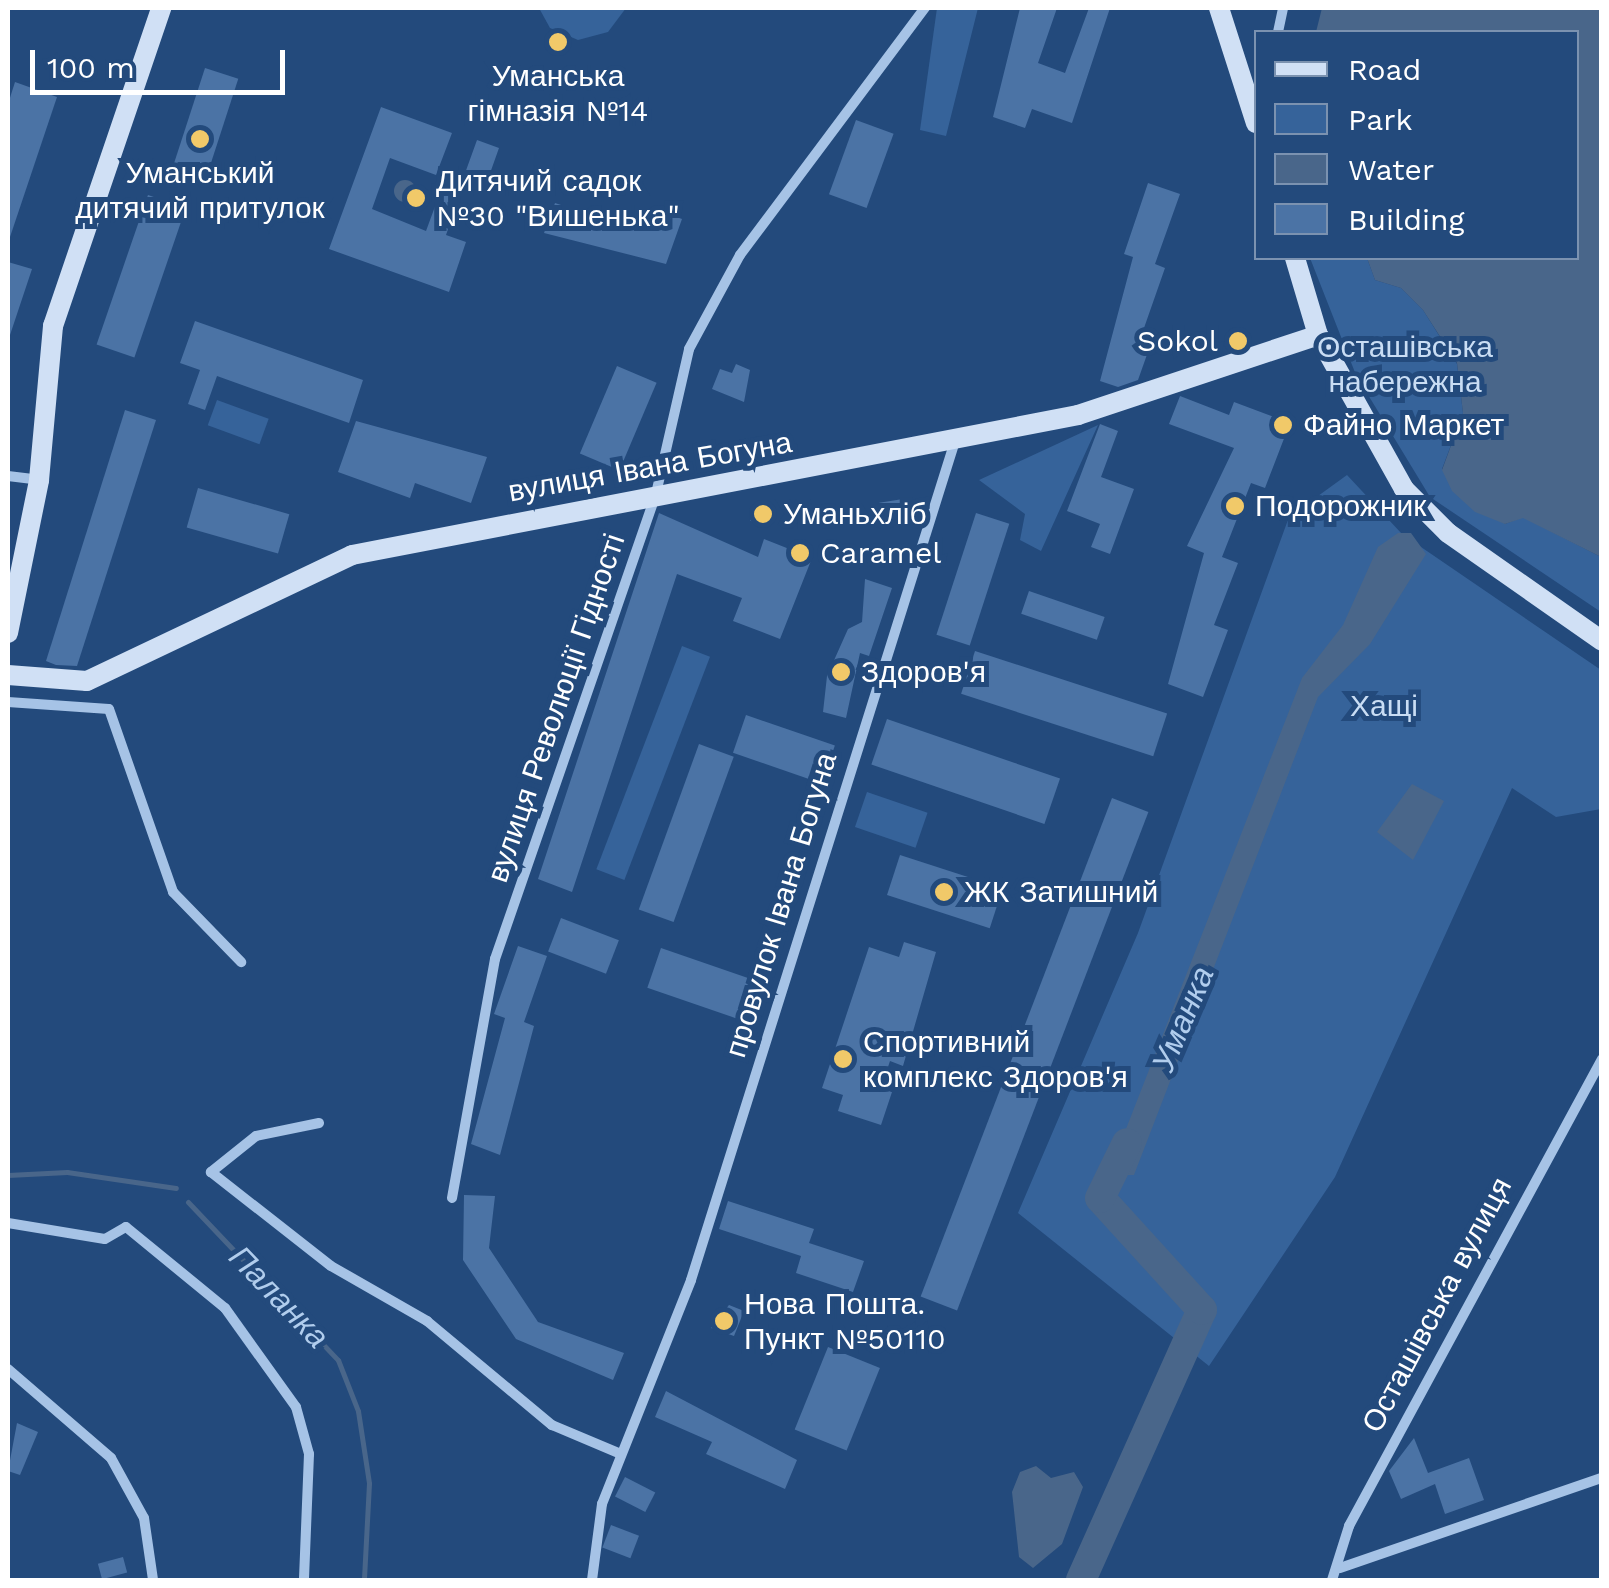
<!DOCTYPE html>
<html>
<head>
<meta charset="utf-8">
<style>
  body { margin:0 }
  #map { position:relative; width:1609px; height:1588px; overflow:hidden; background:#234a7c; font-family:"Work Sans",sans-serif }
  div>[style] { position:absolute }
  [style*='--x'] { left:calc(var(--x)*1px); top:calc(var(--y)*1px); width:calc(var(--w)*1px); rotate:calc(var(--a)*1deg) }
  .green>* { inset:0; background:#36639a; transform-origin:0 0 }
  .water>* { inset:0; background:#49668a }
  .round { border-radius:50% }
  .stream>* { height:5px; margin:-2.5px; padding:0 2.5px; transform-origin:2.5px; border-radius:2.5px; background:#49668a }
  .river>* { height:30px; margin:-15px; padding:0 15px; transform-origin:15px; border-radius:15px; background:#49668a }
  .building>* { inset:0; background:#4b73a5; transform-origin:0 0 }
  .minor>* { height:10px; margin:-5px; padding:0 5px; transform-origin:5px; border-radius:5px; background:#a6c3e6 }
  .secondary>* { height:20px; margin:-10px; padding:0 10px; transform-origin:10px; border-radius:10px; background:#d0e0f5 }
  .dots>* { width:28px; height:28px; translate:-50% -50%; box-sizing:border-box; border:5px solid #234a7c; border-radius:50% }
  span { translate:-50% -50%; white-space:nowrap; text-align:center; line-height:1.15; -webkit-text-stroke:10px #234a7c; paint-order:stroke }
  .poi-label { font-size:30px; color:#fff }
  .left { translate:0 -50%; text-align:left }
  .right { translate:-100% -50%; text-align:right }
  .park-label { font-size:30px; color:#c9ddf4 }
  .street-label { font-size:30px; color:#fff }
  .water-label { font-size:32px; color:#b1cded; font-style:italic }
  .frame { position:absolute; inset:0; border:10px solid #fff; pointer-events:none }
  .legend { position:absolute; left:1254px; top:30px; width:325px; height:230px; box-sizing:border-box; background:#234a7c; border:2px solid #7b92b0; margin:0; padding:12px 18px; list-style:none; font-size:30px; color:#fff }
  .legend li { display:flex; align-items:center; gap:20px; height:50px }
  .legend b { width:50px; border:2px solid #7b92b0 }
  .scale { position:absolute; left:30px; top:50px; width:255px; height:45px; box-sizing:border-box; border:5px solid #fff; border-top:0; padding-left:12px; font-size:30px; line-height:35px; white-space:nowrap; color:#fff; -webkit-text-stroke:8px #234a7c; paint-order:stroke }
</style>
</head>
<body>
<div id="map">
  <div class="green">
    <i style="clip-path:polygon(539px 8px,626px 8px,608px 32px,578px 40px,550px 28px)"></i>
    <i style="clip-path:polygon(937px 8px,978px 8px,946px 136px,920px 130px)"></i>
    <i style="clip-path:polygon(1310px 258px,1367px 258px,1375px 280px,1401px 288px,1423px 310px,1457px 364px,1463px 413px,1442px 469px,1505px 524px,1523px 517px,1601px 557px,1601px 612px,1430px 497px,1356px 375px)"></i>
    <i style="left:217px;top:400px;width:55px;height:27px;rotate:20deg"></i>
    <i style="clip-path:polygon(1098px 425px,1041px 551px,1020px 540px,1025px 514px,979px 480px)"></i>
    <i style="clip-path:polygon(1347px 475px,1402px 534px,1601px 670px,1601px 809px,1556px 817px,1512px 788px,1335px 1177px,1209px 1366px,1018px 1213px,1138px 933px,1289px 517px)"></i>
    <i style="left:682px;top:646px;width:30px;height:239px;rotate:21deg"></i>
    <i style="left:867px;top:792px;width:64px;height:37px;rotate:19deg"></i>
  </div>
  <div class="water">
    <i style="clip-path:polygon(1322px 8px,1601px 8px,1601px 557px,1523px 518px,1505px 524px,1475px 512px,1452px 491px,1442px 470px,1463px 413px,1457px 363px,1423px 310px,1401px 288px,1375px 280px,1367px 258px,1576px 258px,1576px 32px,1316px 32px)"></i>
    <i class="round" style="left:394px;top:180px;width:22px;height:22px"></i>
    <i style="clip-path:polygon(1398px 533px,1411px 533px,1426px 554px,1370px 644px,1318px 697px,1134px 1175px,1108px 1175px,1302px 678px,1343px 625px,1378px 547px)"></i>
    <i style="clip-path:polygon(1412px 784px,1444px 801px,1413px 860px,1377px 832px)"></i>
    <i style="clip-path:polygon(1036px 1466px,1051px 1478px,1074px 1472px,1083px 1487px,1062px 1544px,1033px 1568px,1019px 1557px,1012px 1492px,1020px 1472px)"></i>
  </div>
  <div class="stream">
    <i style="--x:8;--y:1175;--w:59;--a:-2.9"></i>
    <i style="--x:67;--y:1172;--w:110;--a:8.4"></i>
    <i style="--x:188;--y:1202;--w:218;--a:46.5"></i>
    <i style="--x:338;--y:1360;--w:55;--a:68.6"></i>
    <i style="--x:358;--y:1411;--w:73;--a:81.3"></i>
    <i style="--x:369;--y:1483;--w:97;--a:93"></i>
  </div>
  <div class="river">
    <i style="--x:1081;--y:1580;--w:296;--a:-65.9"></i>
    <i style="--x:1202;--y:1310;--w:151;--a:-132.3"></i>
    <i style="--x:1100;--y:1198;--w:61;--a:-63.9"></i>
  </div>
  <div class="building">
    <i style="clip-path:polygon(1020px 8px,1057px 8px,1038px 63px,1065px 73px,1089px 8px,1110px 8px,1072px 123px,1032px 109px,1025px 128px,993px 117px)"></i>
    <i style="left:205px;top:68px;width:35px;height:106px;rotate:18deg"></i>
    <i style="clip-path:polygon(15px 82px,57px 97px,10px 237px,8px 104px)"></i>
    <i style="clip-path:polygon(381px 107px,452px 133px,436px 175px,390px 158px,372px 209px,426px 231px,448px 171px,464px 176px,477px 140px,499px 148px,483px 193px,463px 186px,446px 235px,466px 242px,449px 292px,329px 249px)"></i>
    <i style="left:856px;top:120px;width:40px;height:79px;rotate:20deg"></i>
    <i style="clip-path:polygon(1148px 183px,1180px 194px,1155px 264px,1165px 268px,1144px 328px,1155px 332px,1138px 380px,1118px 387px,1100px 381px,1133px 257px,1124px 254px)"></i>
    <i style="left:148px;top:195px;width:40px;height:158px;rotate:19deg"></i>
    <i style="clip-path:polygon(555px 203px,618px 224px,622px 215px,649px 224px,654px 209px,682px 219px,666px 264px,544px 233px)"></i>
    <i style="clip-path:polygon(8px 262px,32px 269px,10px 335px,8px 334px)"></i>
    <i style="clip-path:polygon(195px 321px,363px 380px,349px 423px,217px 376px,205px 410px,188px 404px,200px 370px,180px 363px)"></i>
    <i style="clip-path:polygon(736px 364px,750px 370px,744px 402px,712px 389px,720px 369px,732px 373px)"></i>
    <i style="left:617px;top:366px;width:43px;height:95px;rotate:23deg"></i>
    <i style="clip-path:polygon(1180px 396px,1229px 415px,1234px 402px,1290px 423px,1265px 488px,1251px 483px,1222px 557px,1238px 563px,1214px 625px,1228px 630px,1203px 697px,1168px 684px,1204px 553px,1187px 546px,1234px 448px,1169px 424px)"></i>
    <i style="clip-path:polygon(125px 410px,156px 420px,77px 666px,56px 665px,46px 661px)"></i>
    <i style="clip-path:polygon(356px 421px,487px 457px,471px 503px,415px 483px,410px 498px,338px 472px)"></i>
    <i style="clip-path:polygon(1100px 424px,1118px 431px,1101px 477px,1134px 489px,1110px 554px,1091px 547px,1100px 524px,1067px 511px)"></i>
    <i style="left:198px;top:488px;width:95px;height:41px;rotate:16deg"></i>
    <i style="left:903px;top:499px;width:25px;height:24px;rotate:81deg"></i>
    <i style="left:756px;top:507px;width:15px;height:15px;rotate:23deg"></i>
    <i style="clip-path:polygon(659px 513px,758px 557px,764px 539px,812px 558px,780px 639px,733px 621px,742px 598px,677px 574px,572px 892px,538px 879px)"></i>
    <i style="left:976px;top:513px;width:35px;height:128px;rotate:18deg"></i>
    <i style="clip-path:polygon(865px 579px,892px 588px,869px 656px,860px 653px,846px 718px,823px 712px,827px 676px,848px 629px,862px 622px)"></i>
    <i style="left:1029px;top:591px;width:80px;height:24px;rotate:19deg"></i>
    <i style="left:975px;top:651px;width:202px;height:45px;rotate:18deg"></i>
    <i style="left:746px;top:715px;width:94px;height:40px;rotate:19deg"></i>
    <i style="left:887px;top:719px;width:183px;height:48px;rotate:19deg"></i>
    <i style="left:699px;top:744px;width:37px;height:176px;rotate:20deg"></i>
    <i style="left:1112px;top:798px;width:39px;height:534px;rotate:21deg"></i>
    <i style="left:900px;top:855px;width:108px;height:42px;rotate:18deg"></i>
    <i style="left:561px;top:918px;width:62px;height:36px;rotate:21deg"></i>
    <i style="clip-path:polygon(904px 942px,936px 952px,903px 1066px,890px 1061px,882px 1085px,893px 1089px,881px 1125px,838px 1111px,843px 1095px,822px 1088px,869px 947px,899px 957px)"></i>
    <i style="clip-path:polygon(518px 946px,547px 956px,524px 1022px,534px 1026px,500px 1155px,471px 1144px,505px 1018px,494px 1014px)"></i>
    <i style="left:661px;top:948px;width:95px;height:42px;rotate:19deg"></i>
    <i style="clip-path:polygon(464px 1195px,495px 1196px,489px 1248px,538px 1322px,624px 1353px,613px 1380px,516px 1339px,463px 1260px)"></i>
    <i style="clip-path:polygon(728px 1201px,814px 1229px,809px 1243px,864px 1261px,853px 1292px,796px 1273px,801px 1256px,719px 1229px)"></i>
    <i style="clip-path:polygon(729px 1305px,744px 1311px,734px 1336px,711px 1328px)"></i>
    <i style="left:828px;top:1347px;width:56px;height:89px;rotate:22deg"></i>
    <i style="clip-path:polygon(666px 1391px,797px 1460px,785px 1489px,706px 1454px,712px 1442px,655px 1417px)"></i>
    <i style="clip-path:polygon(17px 1423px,38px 1432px,20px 1475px,8px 1471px)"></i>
    <i style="clip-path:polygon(1414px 1438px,1428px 1473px,1469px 1458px,1484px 1500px,1445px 1514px,1435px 1484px,1401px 1499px,1389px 1471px)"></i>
    <i style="left:625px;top:1477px;width:34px;height:22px;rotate:27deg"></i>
    <i style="left:611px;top:1525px;width:30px;height:24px;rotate:21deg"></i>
    <i style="left:123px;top:1557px;width:16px;height:26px;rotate:75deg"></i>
  </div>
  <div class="minor">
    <i style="--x:1278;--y:32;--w:25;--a:-78"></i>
    <i style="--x:8;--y:476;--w:31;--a:7"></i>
    <i style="--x:8;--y:702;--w:101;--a:4"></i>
    <i style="--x:109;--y:709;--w:194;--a:70.7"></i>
    <i style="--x:173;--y:892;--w:98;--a:45.8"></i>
    <i style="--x:319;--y:1123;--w:64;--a:168.3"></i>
    <i style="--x:256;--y:1136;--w:58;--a:141.3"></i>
    <i style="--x:211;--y:1172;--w:152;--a:38.1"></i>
    <i style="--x:331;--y:1266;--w:111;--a:29.8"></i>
    <i style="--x:427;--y:1321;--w:163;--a:39.8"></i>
    <i style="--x:552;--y:1425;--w:75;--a:22.8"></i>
    <i style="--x:452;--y:1198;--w:243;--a:-79.8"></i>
    <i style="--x:495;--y:959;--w:488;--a:-70.9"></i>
    <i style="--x:655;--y:498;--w:153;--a:-77.1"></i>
    <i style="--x:689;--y:349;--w:107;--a:-61.5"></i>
    <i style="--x:740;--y:255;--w:309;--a:-53.2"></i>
    <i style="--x:8;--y:1223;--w:98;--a:9.4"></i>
    <i style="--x:105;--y:1239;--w:24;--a:-30"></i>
    <i style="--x:126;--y:1227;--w:128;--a:39.3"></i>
    <i style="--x:225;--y:1308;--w:122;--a:54.4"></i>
    <i style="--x:296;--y:1407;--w:49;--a:74.5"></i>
    <i style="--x:309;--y:1454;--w:126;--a:92.3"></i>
    <i style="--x:8;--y:1369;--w:136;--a:40.8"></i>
    <i style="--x:111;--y:1458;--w:68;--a:61.2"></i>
    <i style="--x:144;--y:1518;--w:63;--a:81.7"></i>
    <i style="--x:1340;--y:1568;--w:277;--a:-19"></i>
    <i style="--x:592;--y:1580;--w:77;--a:-82.5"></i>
    <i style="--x:602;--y:1504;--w:241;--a:-68.3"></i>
    <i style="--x:691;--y:1280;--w:880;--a:-72.53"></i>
    <i style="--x:1332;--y:1580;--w:57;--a:-72.5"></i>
    <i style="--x:1349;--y:1526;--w:531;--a:-61.55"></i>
  </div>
  <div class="secondary">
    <i style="--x:1219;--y:8;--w:121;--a:72.2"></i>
    <i style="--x:1295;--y:258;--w:80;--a:73.4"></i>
    <i style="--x:1318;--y:335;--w:176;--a:60.8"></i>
    <i style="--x:1404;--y:489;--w:62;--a:45"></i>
    <i style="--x:1448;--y:533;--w:188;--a:35"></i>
    <i style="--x:8;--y:633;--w:156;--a:-78.5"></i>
    <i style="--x:39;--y:480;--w:155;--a:-84.8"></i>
    <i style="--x:53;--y:326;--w:336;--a:-71.2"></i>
    <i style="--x:8;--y:675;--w:79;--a:4.3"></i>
    <i style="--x:87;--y:681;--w:293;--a:-25.4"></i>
    <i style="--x:352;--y:555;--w:739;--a:-10.91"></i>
    <i style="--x:1078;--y:415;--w:253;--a:-18.4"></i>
  </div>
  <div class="dots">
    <i style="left:558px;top:42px;background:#f1c969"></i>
    <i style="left:200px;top:139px;background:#f1c969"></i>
    <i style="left:416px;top:198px;background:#f1c969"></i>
    <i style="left:1238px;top:341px;background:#f1c969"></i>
    <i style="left:1283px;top:425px;background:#f1c969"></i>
    <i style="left:1235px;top:506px;background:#f1c969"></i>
    <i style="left:763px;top:514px;background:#f1c969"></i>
    <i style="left:800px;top:553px;background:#f1c969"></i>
    <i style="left:841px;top:672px;background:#f1c969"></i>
    <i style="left:944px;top:892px;background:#f1c969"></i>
    <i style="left:843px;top:1059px;background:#f1c969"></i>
    <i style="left:724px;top:1321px;background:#f1c969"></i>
  </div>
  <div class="poi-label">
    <span style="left:558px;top:93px">Уманська<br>гімназія №14</span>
    <span style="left:200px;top:190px">Уманський<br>дитячий притулок</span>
    <span class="left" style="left:436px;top:198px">Дитячий садок<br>№30 "Вишенька"</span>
    <span class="right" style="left:1218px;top:341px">Sokol</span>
    <span class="left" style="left:1303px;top:425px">Файно Маркет</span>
    <span class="left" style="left:1255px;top:506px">Подорожник</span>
    <span class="left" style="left:783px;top:514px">Уманьхліб</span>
    <span class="left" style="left:820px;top:553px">Caramel</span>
    <span class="left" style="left:861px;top:672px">Здоров'я</span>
    <span class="left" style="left:964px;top:892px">ЖК Затишний</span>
    <span class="left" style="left:863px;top:1059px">Спортивний<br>комплекс Здоров'я</span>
    <span class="left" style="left:744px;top:1321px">Нова Пошта.<br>Пункт №50110</span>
  </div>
  <div class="park-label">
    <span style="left:1405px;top:364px">Осташівська<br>набережна</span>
    <span style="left:1384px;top:706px">Хащі</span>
  </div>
  <div class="street-label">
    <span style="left:650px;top:467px;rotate:-10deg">вулиця Івана Богуна</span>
    <span style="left:556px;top:708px;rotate:-71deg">вулиця Революції Гідності</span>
    <span style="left:781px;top:905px;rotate:-73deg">провулок Івана Богуна</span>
    <span style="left:1437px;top:1305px;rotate:-62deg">Осташівська вулиця</span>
  </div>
  <div class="water-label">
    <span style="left:1183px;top:1019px;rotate:-67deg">Уманка</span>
    <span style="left:279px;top:1297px;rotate:46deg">Паланка</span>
  </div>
  <div class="frame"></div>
  <ul class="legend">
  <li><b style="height:12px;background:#d0e0f5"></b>Road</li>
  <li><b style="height:28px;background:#36639a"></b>Park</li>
  <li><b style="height:28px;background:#49668a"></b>Water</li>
  <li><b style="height:28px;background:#4b73a5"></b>Building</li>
  </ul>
  <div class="scale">100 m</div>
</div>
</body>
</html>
